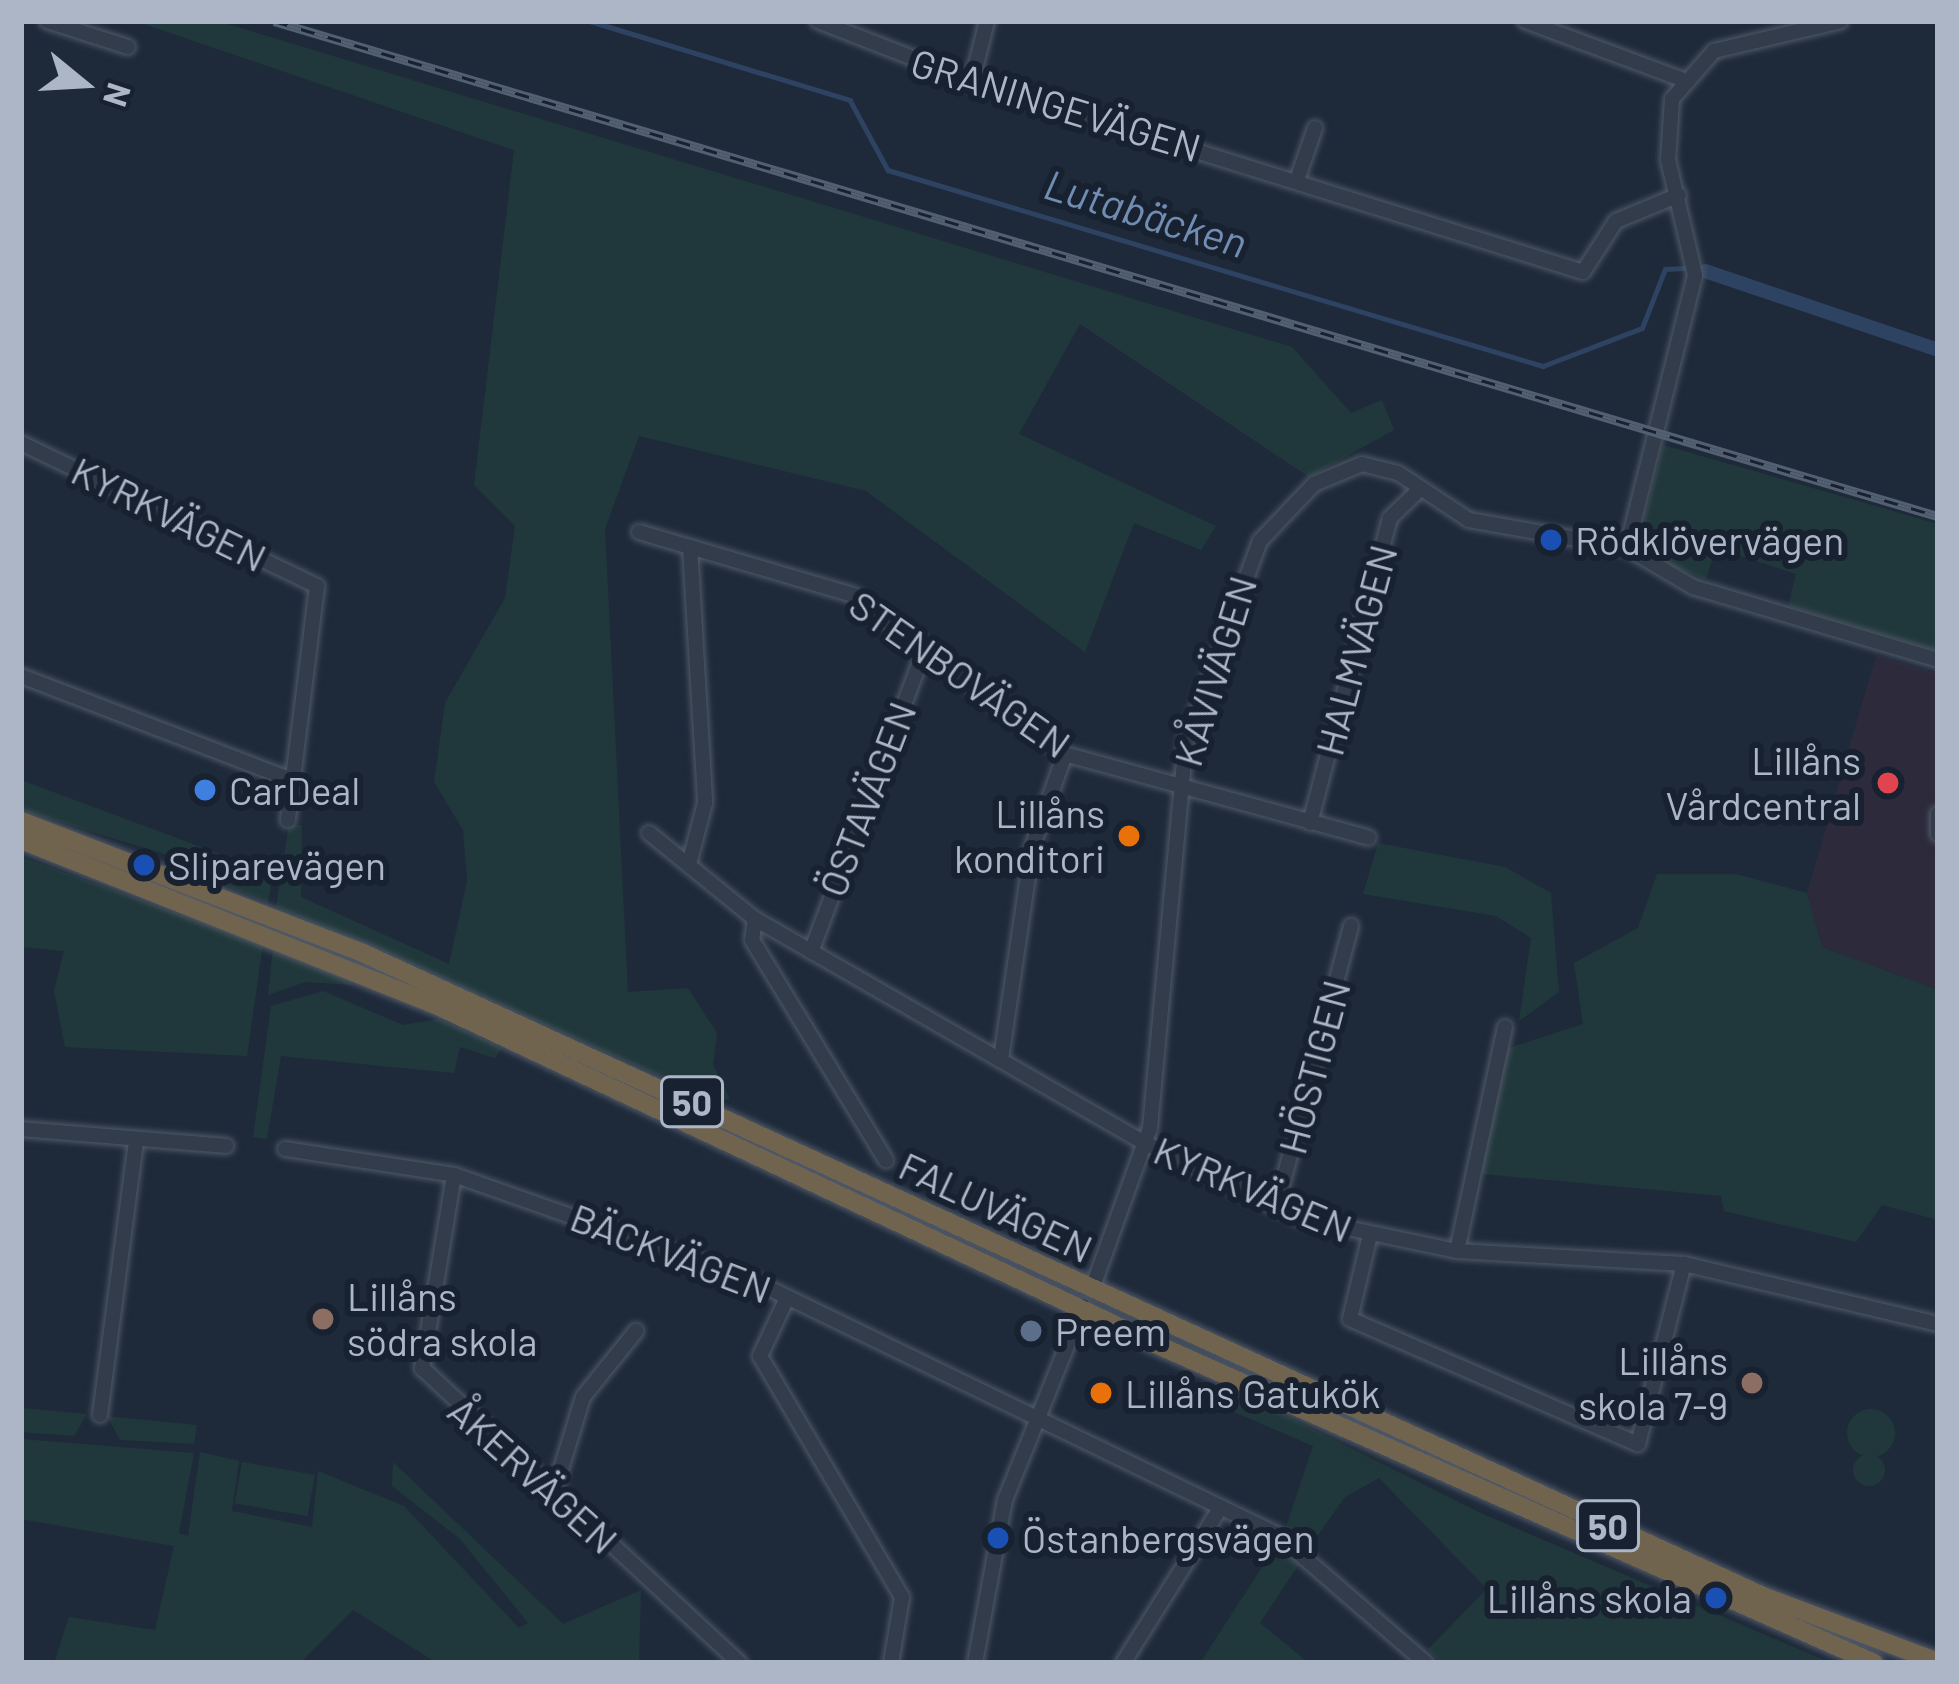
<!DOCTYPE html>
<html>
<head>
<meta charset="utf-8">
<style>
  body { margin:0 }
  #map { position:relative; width:1959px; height:1684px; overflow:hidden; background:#1e2a3a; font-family:Barlow,sans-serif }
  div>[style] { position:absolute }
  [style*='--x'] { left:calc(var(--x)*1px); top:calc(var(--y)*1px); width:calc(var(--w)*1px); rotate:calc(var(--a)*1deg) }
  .medical>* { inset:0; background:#2d2b3b }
  .green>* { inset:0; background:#20383b; transform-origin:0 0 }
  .round { border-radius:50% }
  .stream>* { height:4.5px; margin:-2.25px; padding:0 2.25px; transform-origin:2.25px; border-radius:2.25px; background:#2e4361 }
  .canal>* { height:14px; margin:-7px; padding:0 7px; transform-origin:7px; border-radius:7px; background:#2e4361 }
  .roads { filter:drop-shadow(0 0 3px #505968) drop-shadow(0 0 3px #505968) }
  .minor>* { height:14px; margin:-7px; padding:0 7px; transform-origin:7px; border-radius:7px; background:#323c4a }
  .highway>* { height:18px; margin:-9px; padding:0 9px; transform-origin:9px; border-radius:9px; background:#71644e }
  .rail>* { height:9px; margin-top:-4.5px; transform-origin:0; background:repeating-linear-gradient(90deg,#18212f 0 14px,#536072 0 28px); box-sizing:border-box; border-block:3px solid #536072 }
  .dots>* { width:33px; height:33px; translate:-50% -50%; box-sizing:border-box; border:6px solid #18212f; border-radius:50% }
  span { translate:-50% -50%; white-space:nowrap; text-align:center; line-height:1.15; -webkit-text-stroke:12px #18212f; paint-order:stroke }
  .shield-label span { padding:3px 9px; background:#18212f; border:3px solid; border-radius:9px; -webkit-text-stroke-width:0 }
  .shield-label { font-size:36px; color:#acb6c7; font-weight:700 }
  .street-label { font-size:39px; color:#acb6c7 }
  .poi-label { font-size:39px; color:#acb6c7 }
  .left { translate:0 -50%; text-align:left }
  .right { translate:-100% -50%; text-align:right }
  .water-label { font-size:42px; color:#718db2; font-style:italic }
  .frame { position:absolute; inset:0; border:24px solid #acb6c7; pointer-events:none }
  .north { position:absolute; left:24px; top:24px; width:120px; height:120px; -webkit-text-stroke:9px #18212f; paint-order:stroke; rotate:108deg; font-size:33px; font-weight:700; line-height:48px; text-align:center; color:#acb6c7 }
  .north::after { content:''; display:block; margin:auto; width:42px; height:54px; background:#acb6c7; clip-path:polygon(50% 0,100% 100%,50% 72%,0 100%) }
</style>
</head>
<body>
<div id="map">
  <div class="medical">
    <i style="clip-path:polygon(1876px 655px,1938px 674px,1938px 990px,1822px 947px,1807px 893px)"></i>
  </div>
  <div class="green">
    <i style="clip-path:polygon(135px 21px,218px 21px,1292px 347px,1351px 413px,1382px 400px,1394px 430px,1309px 477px,1080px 324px,1019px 434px,1216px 526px,1201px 550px,1134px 523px,1085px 652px,866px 491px,639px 436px,605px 529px,628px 992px,688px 988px,717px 1033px,713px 1065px,730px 1099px,717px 1101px,276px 907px,289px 824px,302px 825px,301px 897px,449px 964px,467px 881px,463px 830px,434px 782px,445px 703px,505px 598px,515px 526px,474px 485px,514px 150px)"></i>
    <i style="clip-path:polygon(1663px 445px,1938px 524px,1938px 651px,1788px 606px,1796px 574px,1716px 548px,1706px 579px,1657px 561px,1642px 547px,1643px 525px)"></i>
    <i style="clip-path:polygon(21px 780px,217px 853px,238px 863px,219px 871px,21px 810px)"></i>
    <i style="clip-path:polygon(1378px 843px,1505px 867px,1551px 893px,1559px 992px,1519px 1021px,1531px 938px,1496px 916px,1363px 894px)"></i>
    <i style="clip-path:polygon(276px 856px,268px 903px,209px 879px,211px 875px)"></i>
    <i style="clip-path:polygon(21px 857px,263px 944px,247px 1056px,65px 1047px,54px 991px,64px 951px,21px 947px)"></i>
    <i style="clip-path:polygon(1657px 874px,1736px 874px,1807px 893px,1822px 947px,1938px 990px,1938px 1220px,1882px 1205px,1856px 1242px,1724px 1211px,1721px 1196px,1472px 1173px,1500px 1051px,1583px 1024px,1574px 963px,1638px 928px)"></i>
    <i style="clip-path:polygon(273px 948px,351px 981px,353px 985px,305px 982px,268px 995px)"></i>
    <i style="clip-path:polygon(323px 991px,403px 1025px,439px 1019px,502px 1048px,495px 1058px,460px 1047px,454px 1073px,281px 1056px,267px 1139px,253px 1137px,271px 1006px)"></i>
    <i style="clip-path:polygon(1181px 1378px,1256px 1401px,1483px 1514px,1831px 1663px,1441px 1663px,1428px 1649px,1487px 1589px,1379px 1478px,1345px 1497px,1313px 1542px,1286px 1527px,1313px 1446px,1176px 1387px)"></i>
    <i style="clip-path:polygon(21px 1408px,87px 1414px,74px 1436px,21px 1432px)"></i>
    <i class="round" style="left:1847px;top:1409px;width:48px;height:48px"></i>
    <i style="clip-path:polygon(107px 1416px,197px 1425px,194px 1444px,120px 1440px)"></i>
    <i style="clip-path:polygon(21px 1439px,194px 1453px,179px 1533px,188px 1536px,200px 1452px,239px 1461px,232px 1511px,312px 1527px,318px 1471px,404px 1506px,519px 1628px,528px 1623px,460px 1539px,392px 1486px,393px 1462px,563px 1624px,641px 1590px,639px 1663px,437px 1663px,353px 1610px,300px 1663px,54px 1663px,69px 1617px,155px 1630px,174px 1546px,21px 1519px)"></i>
    <i class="round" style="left:1853px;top:1454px;width:32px;height:32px"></i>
    <i style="left:242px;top:1462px;width:74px;height:42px;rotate:10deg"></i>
    <i style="clip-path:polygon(1275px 1547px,1299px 1564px,1260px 1623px,1309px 1663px,1200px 1663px)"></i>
  </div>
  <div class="stream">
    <i style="--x:590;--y:21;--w:272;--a:16.9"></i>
    <i style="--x:850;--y:100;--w:80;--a:61.5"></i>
    <i style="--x:888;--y:170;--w:684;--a:16.66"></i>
    <i style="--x:1543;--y:366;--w:106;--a:-21"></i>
    <i style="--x:1642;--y:328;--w:63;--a:-68.7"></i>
    <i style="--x:1665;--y:269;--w:19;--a:-3"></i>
  </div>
  <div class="canal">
    <i style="--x:1705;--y:271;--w:246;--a:18.7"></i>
  </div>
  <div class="roads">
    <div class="minor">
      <i style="--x:47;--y:21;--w:85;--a:17.8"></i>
      <i style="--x:818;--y:21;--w:165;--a:21.3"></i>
      <i style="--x:972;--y:81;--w:640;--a:17.36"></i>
      <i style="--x:1583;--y:272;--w:61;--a:-57.1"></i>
      <i style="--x:1616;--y:221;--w:68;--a:-22.4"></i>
      <i style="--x:1525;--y:21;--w:166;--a:20.4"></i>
      <i style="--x:972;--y:81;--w:62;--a:-76"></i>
      <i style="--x:1297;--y:180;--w:55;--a:-70.9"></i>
      <i style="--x:21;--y:443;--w:329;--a:25.8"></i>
      <i style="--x:317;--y:586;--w:236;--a:97.1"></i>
      <i style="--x:639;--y:532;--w:53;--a:16.4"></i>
      <i style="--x:690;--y:547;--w:256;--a:86.6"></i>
      <i style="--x:705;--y:803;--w:63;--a:104.7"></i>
      <i style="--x:690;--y:547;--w:170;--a:16.4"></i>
      <i style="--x:853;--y:595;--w:265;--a:36.9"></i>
      <i style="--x:1065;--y:754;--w:315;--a:15.4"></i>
      <i style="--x:1627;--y:548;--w:281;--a:-76"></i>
      <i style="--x:1695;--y:275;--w:118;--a:-103.2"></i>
      <i style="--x:1668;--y:160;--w:61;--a:-86.2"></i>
      <i style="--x:1672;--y:99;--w:64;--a:-48.8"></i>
      <i style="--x:1714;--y:51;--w:130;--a:-13.3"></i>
      <i style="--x:1627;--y:548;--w:77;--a:30.6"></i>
      <i style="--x:1693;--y:587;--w:256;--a:16.6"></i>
      <i style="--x:21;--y:676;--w:288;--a:21"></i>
      <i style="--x:1938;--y:814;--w:20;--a:90"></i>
      <i style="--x:1310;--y:823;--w:315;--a:-75.3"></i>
      <i style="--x:1390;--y:518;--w:42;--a:-44"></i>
      <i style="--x:649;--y:833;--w:136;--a:39.1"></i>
      <i style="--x:755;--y:919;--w:452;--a:29.9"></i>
      <i style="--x:1147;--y:1144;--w:170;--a:25.8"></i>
      <i style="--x:1300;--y:1218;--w:160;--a:11.9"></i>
      <i style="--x:1457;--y:1251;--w:227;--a:3.3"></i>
      <i style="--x:1684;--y:1264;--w:261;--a:13.3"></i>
      <i style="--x:755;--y:919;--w:21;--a:98"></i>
      <i style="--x:752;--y:940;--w:258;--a:58.7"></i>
      <i style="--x:811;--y:952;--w:327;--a:-69.4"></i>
      <i style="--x:1001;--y:1059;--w:213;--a:-81.6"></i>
      <i style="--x:1032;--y:848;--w:100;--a:-70.7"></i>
      <i style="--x:21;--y:1129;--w:206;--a:4.7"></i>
      <i style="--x:285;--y:1149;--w:171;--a:8.7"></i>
      <i style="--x:454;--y:1175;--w:316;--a:19.4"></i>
      <i style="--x:752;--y:1280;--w:585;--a:25.86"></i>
      <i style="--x:1278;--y:1535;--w:196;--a:40.9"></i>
      <i style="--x:454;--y:1175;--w:196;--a:99.4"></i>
      <i style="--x:422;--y:1368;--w:434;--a:42.9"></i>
      <i style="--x:1276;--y:1208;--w:292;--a:-75.1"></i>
      <i style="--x:1369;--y:1239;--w:82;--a:103.4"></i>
      <i style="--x:1350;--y:1319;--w:314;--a:23.5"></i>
      <i style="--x:1638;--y:1444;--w:186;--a:-75.7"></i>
      <i style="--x:1457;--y:1251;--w:229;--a:-77.9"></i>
      <i style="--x:1092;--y:1289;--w:171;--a:-70.2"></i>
      <i style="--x:1150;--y:1128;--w:389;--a:-84.7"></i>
      <i style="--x:1186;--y:741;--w:213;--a:-69.7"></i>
      <i style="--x:1260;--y:541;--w:79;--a:-46.5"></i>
      <i style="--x:1314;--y:484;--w:52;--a:-22.6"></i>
      <i style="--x:1362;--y:464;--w:37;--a:14"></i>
      <i style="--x:1398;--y:473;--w:85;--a:33.5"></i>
      <i style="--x:1469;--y:520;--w:160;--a:10"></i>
      <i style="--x:787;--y:1298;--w:64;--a:115"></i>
      <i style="--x:760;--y:1356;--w:280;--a:59.5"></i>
      <i style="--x:902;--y:1597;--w:67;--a:99.5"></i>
      <i style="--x:100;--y:1415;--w:276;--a:-82.5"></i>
      <i style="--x:554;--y:1492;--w:99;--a:-73"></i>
      <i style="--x:583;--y:1397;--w:85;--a:-51.2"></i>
      <i style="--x:975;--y:1663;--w:166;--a:-79.6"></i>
      <i style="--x:1005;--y:1500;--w:209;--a:-68.1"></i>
      <i style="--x:1123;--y:1663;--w:184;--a:-57.9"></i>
    </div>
    <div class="highway">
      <i style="--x:21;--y:821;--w:367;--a:21.1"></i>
      <i style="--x:363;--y:953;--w:1541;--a:24.67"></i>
      <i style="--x:1763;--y:1596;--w:187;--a:20.7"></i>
      <i style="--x:21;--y:840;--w:451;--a:21.7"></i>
      <i style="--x:440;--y:1007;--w:798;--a:25.22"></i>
      <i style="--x:1162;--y:1347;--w:779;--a:23.93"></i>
    </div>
  </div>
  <div class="rail">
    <i style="--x:274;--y:21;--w:1736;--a:16.57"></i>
  </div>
  <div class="dots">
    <i style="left:1551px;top:540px;background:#1a4fb4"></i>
    <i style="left:1888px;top:783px;background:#e0444e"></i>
    <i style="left:205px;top:790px;background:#3f7fe0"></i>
    <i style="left:1129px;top:836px;background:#e8710a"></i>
    <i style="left:144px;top:865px;background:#1a4fb4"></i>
    <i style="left:323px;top:1319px;background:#8d6e63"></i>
    <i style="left:1031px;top:1331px;background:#5c6f8a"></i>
    <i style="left:1752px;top:1383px;background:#8d6e63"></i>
    <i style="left:1101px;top:1393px;background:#e8710a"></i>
    <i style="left:998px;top:1538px;background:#1a4fb4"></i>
    <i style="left:1716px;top:1598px;background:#1a4fb4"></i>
  </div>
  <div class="shield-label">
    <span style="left:692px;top:1102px">50</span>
    <span style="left:1608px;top:1526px">50</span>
  </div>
  <div class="street-label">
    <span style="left:1056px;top:105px;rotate:17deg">GRANINGEVÄGEN</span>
    <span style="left:169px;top:514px;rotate:26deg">KYRKVÄGEN</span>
    <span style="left:1356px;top:650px;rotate:-75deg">HALMVÄGEN</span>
    <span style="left:1215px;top:671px;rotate:-73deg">KÅVIVÄGEN</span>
    <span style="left:960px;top:674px;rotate:35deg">STENBOVÄGEN</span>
    <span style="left:867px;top:799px;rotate:-69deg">ÖSTAVÄGEN</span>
    <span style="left:1314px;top:1067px;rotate:-75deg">HÖSTIGEN</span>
    <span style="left:1253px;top:1189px;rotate:23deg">KYRKVÄGEN</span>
    <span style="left:996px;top:1207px;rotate:25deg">FALUVÄGEN</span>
    <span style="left:671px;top:1253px;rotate:21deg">BÄCKVÄGEN</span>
    <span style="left:533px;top:1475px;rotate:42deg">ÅKERVÄGEN</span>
  </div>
  <div class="poi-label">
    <span class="left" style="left:1575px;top:540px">Rödklövervägen</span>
    <span class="right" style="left:1861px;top:783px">Lillåns<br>Vårdcentral</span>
    <span class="left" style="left:229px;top:790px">CarDeal</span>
    <span class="right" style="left:1105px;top:836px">Lillåns<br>konditori</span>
    <span class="left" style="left:168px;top:865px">Sliparevägen</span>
    <span class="left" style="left:347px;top:1319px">Lillåns<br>södra skola</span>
    <span class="left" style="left:1055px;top:1331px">Preem</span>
    <span class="right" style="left:1728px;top:1383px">Lillåns<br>skola 7-9</span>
    <span class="left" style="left:1125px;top:1393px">Lillåns Gatukök</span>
    <span class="left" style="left:1022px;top:1538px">Östanbergsvägen</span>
    <span class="right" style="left:1692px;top:1598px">Lillåns skola</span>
  </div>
  <div class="water-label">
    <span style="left:1146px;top:212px;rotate:17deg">Lutabäcken</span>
  </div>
  <div class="frame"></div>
  <div class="north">N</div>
</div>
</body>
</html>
